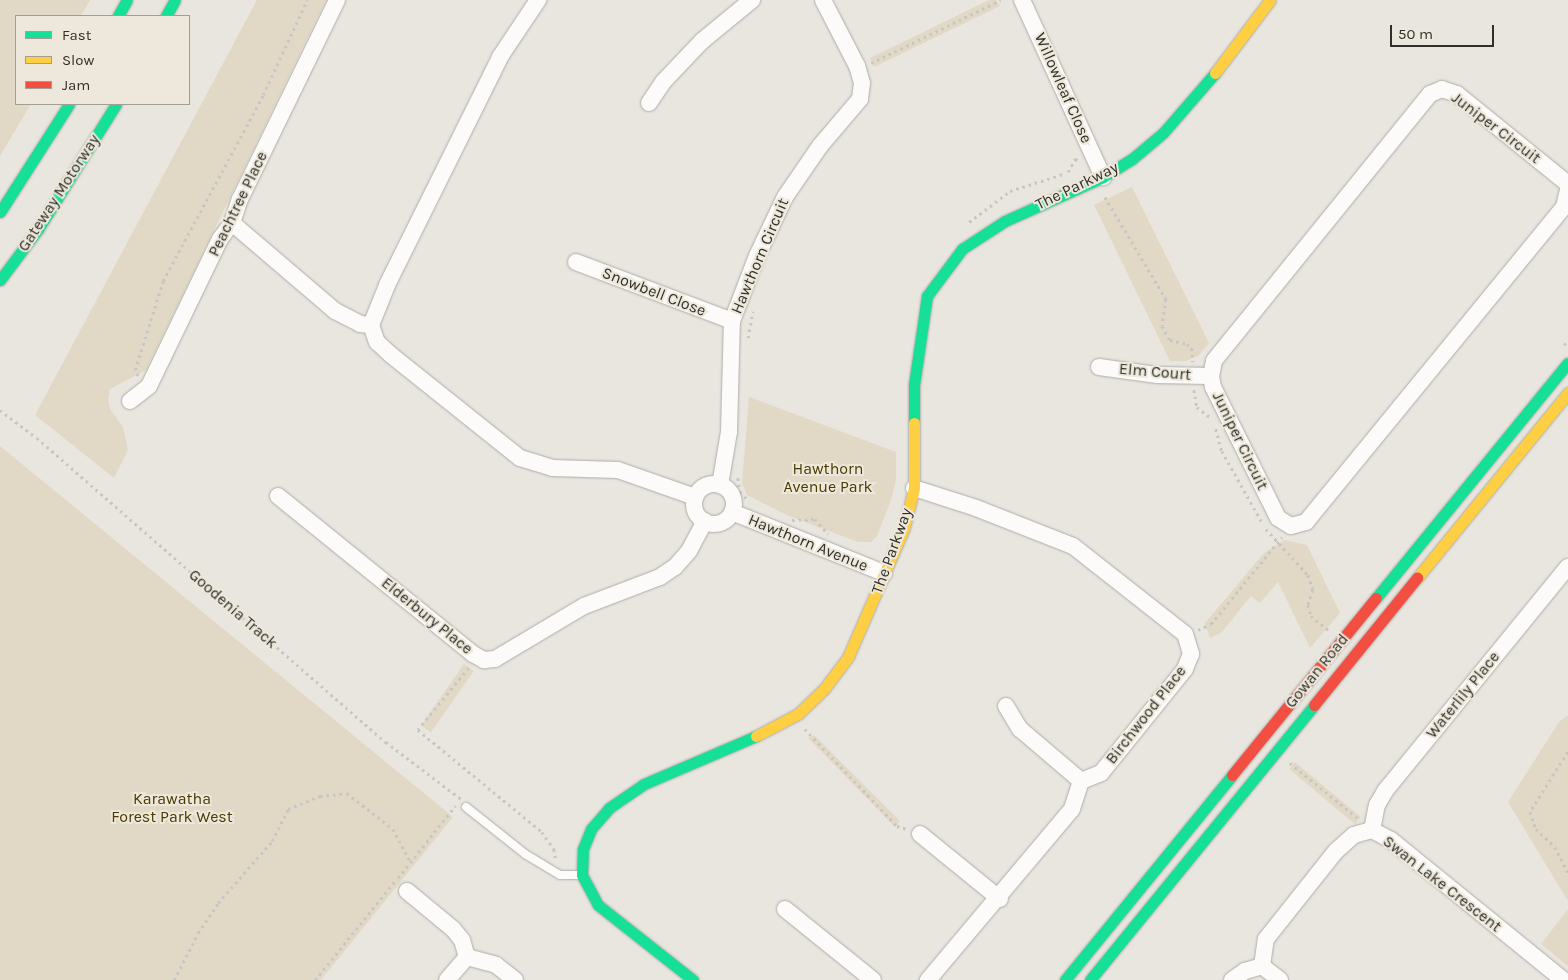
<!DOCTYPE html>
<html>
<head>
<meta charset="utf-8">
<style>
  body { margin:0 }
  #map { position:relative; width:1568px; height:980px; overflow:hidden; background:#e9e6df; font-family:Karla,sans-serif }
  div>[style] { position:absolute }
  [style*='--x'] { left:calc(var(--x)*1px); top:calc(var(--y)*1px); width:calc(var(--w)*1px); rotate:calc(var(--a)*1deg) }
  .green>* { inset:0; background:#e1d9c5; transform-origin:0 0 }
  .path>* { height:2.5px; margin-top:-1.25px; transform-origin:0; background:repeating-linear-gradient(90deg,#c7c6c4 0 2.5px,transparent 0 6.5px) }
  .roads { filter:drop-shadow(0 0 1px #aeaca7) drop-shadow(0 0 1px #aeaca7) }
  .lane>* { height:8px; margin:-4px; padding:0 4px; transform-origin:4px; border-radius:4px; background:#fcfbfa }
  .street>* { height:16px; margin:-8px; padding:0 8px; transform-origin:8px; border-radius:8px; background:#fcfbfa }
  .street>.ring { margin:-8px; padding:0; box-sizing:content-box; background:none; border:16px solid #fcfbfa; border-radius:50% }
  .fast>* { height:11px; margin:-5.5px; padding:0 5.5px; transform-origin:5.5px; border-radius:5.5px; background:#16e098 }
  .slow>* { height:11px; margin:-5.5px; padding:0 5.5px; transform-origin:5.5px; border-radius:5.5px; background:#ffcf43 }
  .jam>* { height:11px; margin:-5.5px; padding:0 5.5px; transform-origin:5.5px; border-radius:5.5px; background:#f24e42 }
  span { translate:-50% -50%; white-space:nowrap; text-align:center; line-height:1.15; -webkit-text-stroke:4px #ede8db; paint-order:stroke }
  .street-label { font-size:16px; color:#312f2a }
  .park-label { font-size:16px; color:#4c3900 }
  .legend { position:absolute; left:15px; top:15px; width:175px; height:90px; box-sizing:border-box; background:#ede8db; border:1px solid #a29e94; margin:0; padding:6px 9px; list-style:none; font-size:15px; color:#312f2a }
  .legend li { display:flex; align-items:center; gap:10px; height:25px }
  .legend b { width:25px; border:1px solid #a29e94 }
  .scale { position:absolute; left:1390px; top:25px; width:104px; height:22px; box-sizing:border-box; border:2px solid #312f2a; border-top:0; padding-left:6px; font-size:15px; line-height:18px; white-space:nowrap; color:#312f2a; -webkit-text-stroke:4px #ede8db; paint-order:stroke }
</style>
</head>
<body>
<div id="map">
  <div class="green">
    <i style="clip-path:polygon(0 0,90px 0,81px 16px,16px 16px,16px 104px,31px 104px,0 156px)"></i>
    <i style="clip-path:polygon(257px 0,326px 0,146px 370px,110px 389px,108px 399px,110px 409px,123px 427px,128px 450px,114px 478px,35px 415px)"></i>
    <i style="clip-path:polygon(989px 0,996px 0,1000px 6px,874px 67px,870px 58px)"></i>
    <i style="clip-path:polygon(1132px 187px,1209px 343px,1198px 356px,1186px 361px,1170px 361px,1094px 205px)"></i>
    <i style="clip-path:polygon(749px 397px,896px 452px,896px 480px,891px 500px,877px 536px,871px 542px,858px 542px,789px 516px,747px 495px,742px 483px)"></i>
    <i style="clip-path:polygon(0 446px,453px 817px,321px 980px,0 980px)"></i>
    <i style="clip-path:polygon(1285px 540px,1307px 545px,1340px 613px,1310px 648px,1278px 582px,1260px 603px,1251px 596px,1222px 632px,1210px 638px,1205px 623px,1264px 553px)"></i>
    <i style="left:464px;top:664px;width:12px;height:75px;rotate:35deg"></i>
    <i style="clip-path:polygon(1568px 715px,1568px 901px,1508px 802px,1559px 722px)"></i>
    <i style="clip-path:polygon(814px 735px,900px 821px,895px 827px,808px 738px)"></i>
    <i style="left:1295px;top:762px;width:86px;height:9px;rotate:40deg"></i>
    <i style="clip-path:polygon(1568px 909px,1568px 966px,1541px 944px)"></i>
  </div>
  <div class="path">
    <i style="--x:871;--y:63;--w:144;--a:-25.9"></i>
    <i style="--x:1068;--y:172;--w:15;--a:-62"></i>
    <i style="--x:1075;--y:159;--w:5;--a:22"></i>
    <i style="--x:1105;--y:197;--w:119;--a:59.1"></i>
    <i style="--x:1166;--y:299;--w:27;--a:98"></i>
    <i style="--x:1162;--y:326;--w:16;--a:60"></i>
    <i style="--x:1170;--y:340;--w:17;--a:13"></i>
    <i style="--x:1187;--y:344;--w:6;--a:39"></i>
    <i style="--x:1192;--y:348;--w:14;--a:86"></i>
    <i style="--x:969;--y:222;--w:51;--a:-37.1"></i>
    <i style="--x:1010;--y:191;--w:56;--a:-17.8"></i>
    <i style="--x:748;--y:338;--w:27;--a:-80"></i>
    <i style="--x:1564;--y:345;--w:6;--a:-51"></i>
    <i style="--x:138;--y:376;--w:7;--a:-117"></i>
    <i style="--x:135;--y:370;--w:93;--a:-72.5"></i>
    <i style="--x:163;--y:281;--w:211;--a:-61.7"></i>
    <i style="--x:263;--y:95;--w:105;--a:-65.1"></i>
    <i style="--x:1194;--y:390;--w:17;--a:80"></i>
    <i style="--x:1197;--y:407;--w:18;--a:38"></i>
    <i style="--x:0;--y:410;--w:46;--a:37.1"></i>
    <i style="--x:37;--y:438;--w:463;--a:41.1"></i>
    <i style="--x:386;--y:742;--w:94;--a:37.2"></i>
    <i style="--x:1216;--y:429;--w:23;--a:75"></i>
    <i style="--x:1222;--y:451;--w:84;--a:60.7"></i>
    <i style="--x:738;--y:478;--w:14;--a:82"></i>
    <i style="--x:740;--y:492;--w:13;--a:45"></i>
    <i style="--x:792;--y:520;--w:23;--a:-2"></i>
    <i style="--x:815;--y:519;--w:20;--a:49"></i>
    <i style="--x:1266;--y:529;--w:62;--a:47.6"></i>
    <i style="--x:1308;--y:575;--w:16;--a:72"></i>
    <i style="--x:1313;--y:590;--w:16;--a:108"></i>
    <i style="--x:1308;--y:605;--w:11;--a:75"></i>
    <i style="--x:1311;--y:616;--w:22;--a:39"></i>
    <i style="--x:1198;--y:630;--w:14;--a:-25"></i>
    <i style="--x:1211;--y:624;--w:112;--a:-50.8"></i>
    <i style="--x:469;--y:668;--w:80;--a:129.4"></i>
    <i style="--x:418;--y:730;--w:161;--a:39.4"></i>
    <i style="--x:542;--y:832;--w:21;--a:55"></i>
    <i style="--x:554;--y:849;--w:11;--a:80"></i>
    <i style="--x:805;--y:729;--w:134;--a:46.5"></i>
    <i style="--x:897;--y:826;--w:10;--a:17"></i>
    <i style="--x:1568;--y:752;--w:71;--a:122.3"></i>
    <i style="--x:1530;--y:812;--w:18;--a:71"></i>
    <i style="--x:1536;--y:829;--w:26;--a:43"></i>
    <i style="--x:1555;--y:847;--w:29;--a:63"></i>
    <i style="--x:1290;--y:763;--w:89;--a:39.1"></i>
    <i style="--x:398;--y:878;--w:92;--a:-51.6"></i>
    <i style="--x:174;--y:980;--w:53;--a:-62.9"></i>
    <i style="--x:198;--y:933;--w:36;--a:-56"></i>
    <i style="--x:218;--y:903;--w:82;--a:-48.9"></i>
    <i style="--x:272;--y:841;--w:36;--a:-63"></i>
    <i style="--x:288;--y:809;--w:35;--a:-22"></i>
    <i style="--x:320;--y:796;--w:27;--a:-6"></i>
    <i style="--x:347;--y:793;--w:58;--a:38"></i>
    <i style="--x:393;--y:829;--w:38;--a:62"></i>
    <i style="--x:315;--y:980;--w:126;--a:-51.1"></i>
  </div>
  <div class="roads">
    <div class="lane">
      <i style="--x:466;--y:807;--w:75;--a:38.5"></i>
      <i style="--x:525;--y:854;--w:41;--a:31"></i>
      <i style="--x:560;--y:875;--w:20;--a:0"></i>
    </div>
    <div class="street">
      <i style="--x:1022;--y:0;--w:195;--a:65.4"></i>
      <i style="--x:649;--y:103;--w:25;--a:-56"></i>
      <i style="--x:663;--y:82;--w:57;--a:-46.4"></i>
      <i style="--x:702;--y:41;--w:65;--a:-39.4"></i>
      <i style="--x:1568;--y:184;--w:143;--a:-141"></i>
      <i style="--x:1457;--y:94;--w:16;--a:-162"></i>
      <i style="--x:1442;--y:89;--w:13;--a:157"></i>
      <i style="--x:1430;--y:94;--w:343;--a:129"></i>
      <i style="--x:1214;--y:361;--w:15;--a:101"></i>
      <i style="--x:1211;--y:376;--w:11;--a:80"></i>
      <i style="--x:1213;--y:387;--w:146;--a:63.6"></i>
      <i style="--x:1278;--y:518;--w:15;--a:32"></i>
      <i style="--x:1291;--y:526;--w:16;--a:-15"></i>
      <i style="--x:1306;--y:522;--w:407;--a:-50.7"></i>
      <i style="--x:1564;--y:207;--w:17;--a:-77"></i>
      <i style="--x:232;--y:223;--w:135;--a:40.5"></i>
      <i style="--x:335;--y:311;--w:28;--a:27"></i>
      <i style="--x:360;--y:324;--w:11;--a:5"></i>
      <i style="--x:371;--y:325;--w:18;--a:71"></i>
      <i style="--x:377;--y:342;--w:19;--a:43"></i>
      <i style="--x:391;--y:355;--w:165;--a:38.6"></i>
      <i style="--x:520;--y:458;--w:34;--a:17"></i>
      <i style="--x:552;--y:468;--w:66;--a:1.7"></i>
      <i style="--x:618;--y:470;--w:82;--a:19.3"></i>
      <i style="--x:576;--y:262;--w:167;--a:20.7"></i>
      <i style="--x:371;--y:325;--w:45;--a:-68"></i>
      <i style="--x:388;--y:283;--w:252;--a:-63.6"></i>
      <i style="--x:500;--y:57;--w:69;--a:-56.3"></i>
      <i style="--x:1099;--y:367;--w:59;--a:7.9"></i>
      <i style="--x:1157;--y:375;--w:54;--a:1.1"></i>
      <i style="--x:130;--y:401;--w:24;--a:-38"></i>
      <i style="--x:149;--y:386;--w:163;--a:-64.2"></i>
      <i style="--x:220;--y:239;--w:20;--a:-53"></i>
      <i style="--x:232;--y:223;--w:25;--a:-72"></i>
      <i style="--x:240;--y:199;--w:221;--a:-64"></i>
      <i class="ring" style="left:694px;top:484px;width:24px;height:24px"></i>
      <i style="--x:720;--y:485;--w:54;--a:-80.4"></i>
      <i style="--x:729;--y:432;--w:111;--a:-88.5"></i>
      <i style="--x:732;--y:321;--w:70;--a:-69"></i>
      <i style="--x:757;--y:256;--w:65;--a:-64.6"></i>
      <i style="--x:785;--y:197;--w:62;--a:-55.5"></i>
      <i style="--x:820;--y:146;--w:62;--a:-49.6"></i>
      <i style="--x:860;--y:99;--w:16;--a:-83"></i>
      <i style="--x:862;--y:83;--w:18;--a:-106"></i>
      <i style="--x:857;--y:66;--w:74;--a:-117.3"></i>
      <i style="--x:914;--y:488;--w:65;--a:17.9"></i>
      <i style="--x:976;--y:508;--w:104;--a:21.4"></i>
      <i style="--x:1073;--y:546;--w:142;--a:38.2"></i>
      <i style="--x:1185;--y:634;--w:21;--a:73"></i>
      <i style="--x:1191;--y:654;--w:16;--a:112"></i>
      <i style="--x:1185;--y:669;--w:134;--a:128.9"></i>
      <i style="--x:1101;--y:773;--w:22;--a:158"></i>
      <i style="--x:1081;--y:781;--w:29;--a:108"></i>
      <i style="--x:1072;--y:809;--w:224;--a:130.1"></i>
      <i style="--x:278;--y:496;--w:251;--a:39"></i>
      <i style="--x:473;--y:654;--w:13;--a:29"></i>
      <i style="--x:484;--y:660;--w:11;--a:-5"></i>
      <i style="--x:495;--y:659;--w:104;--a:-30.8"></i>
      <i style="--x:584;--y:606;--w:81;--a:-20.9"></i>
      <i style="--x:660;--y:577;--w:18;--a:-34"></i>
      <i style="--x:675;--y:567;--w:21;--a:-49"></i>
      <i style="--x:689;--y:551;--w:34;--a:-62"></i>
      <i style="--x:732;--y:512;--w:164;--a:21.9"></i>
      <i style="--x:1006;--y:706;--w:27;--a:59"></i>
      <i style="--x:1020;--y:729;--w:80;--a:40.4"></i>
      <i style="--x:1372;--y:830;--w:25;--a:-79"></i>
      <i style="--x:1377;--y:805;--w:16;--a:-60"></i>
      <i style="--x:1385;--y:791;--w:289;--a:-50.8"></i>
      <i style="--x:920;--y:834;--w:103;--a:39.1"></i>
      <i style="--x:407;--y:891;--w:60;--a:39.6"></i>
      <i style="--x:453;--y:929;--w:14;--a:51"></i>
      <i style="--x:462;--y:940;--w:18;--a:74"></i>
      <i style="--x:467;--y:957;--w:30;--a:15"></i>
      <i style="--x:496;--y:965;--w:24;--a:38"></i>
      <i style="--x:785;--y:909;--w:113;--a:38.9"></i>
      <i style="--x:1262;--y:966;--w:23;--a:38"></i>
      <i style="--x:447;--y:980;--w:30;--a:-49"></i>
      <i style="--x:1232;--y:980;--w:16;--a:-35"></i>
      <i style="--x:1245;--y:971;--w:18;--a:-16"></i>
      <i style="--x:1262;--y:966;--w:27;--a:-82"></i>
      <i style="--x:1266;--y:939;--w:112;--a:-51.5"></i>
      <i style="--x:1336;--y:851;--w:24;--a:-42"></i>
      <i style="--x:1354;--y:835;--w:19;--a:-16"></i>
      <i style="--x:1372;--y:830;--w:21;--a:28"></i>
      <i style="--x:1391;--y:840;--w:222;--a:39.1"></i>
    </div>
    <div class="fast">
      <i style="--x:118;--y:16;--w:18;--a:-61"></i>
      <i style="--x:166;--y:16;--w:18;--a:-61"></i>
      <i style="--x:0;--y:212;--w:128;--a:-57.4"></i>
      <i style="--x:0;--y:280;--w:64;--a:-53.3"></i>
      <i style="--x:38;--y:229;--w:147;--a:-58"></i>
      <i style="--x:914;--y:423;--w:38;--a:-90"></i>
      <i style="--x:914;--y:385;--w:90;--a:-81.7"></i>
      <i style="--x:927;--y:296;--w:59;--a:-53.3"></i>
      <i style="--x:962;--y:249;--w:51;--a:-33.1"></i>
      <i style="--x:1005;--y:221;--w:107;--a:-24.2"></i>
      <i style="--x:1103;--y:177;--w:34;--a:-32"></i>
      <i style="--x:1132;--y:159;--w:40;--a:-40"></i>
      <i style="--x:1163;--y:133;--w:79;--a:-49.1"></i>
      <i style="--x:1376;--y:598;--w:303;--a:-50.8"></i>
      <i style="--x:693;--y:980;--w:121;--a:-141.7"></i>
      <i style="--x:598;--y:905;--w:34;--a:-118"></i>
      <i style="--x:582;--y:875;--w:26;--a:-88"></i>
      <i style="--x:583;--y:849;--w:22;--a:-68"></i>
      <i style="--x:591;--y:829;--w:28;--a:-49"></i>
      <i style="--x:609;--y:808;--w:42;--a:-34.4"></i>
      <i style="--x:644;--y:784;--w:122;--a:-23.2"></i>
      <i style="--x:1065;--y:980;--w:264;--a:-50.8"></i>
      <i style="--x:1090;--y:980;--w:355;--a:-50.8"></i>
    </div>
    <div class="slow">
      <i style="--x:1215;--y:73;--w:91;--a:-53"></i>
      <i style="--x:1417;--y:578;--w:239;--a:-50.8"></i>
      <i style="--x:756;--y:736;--w:47;--a:-27.6"></i>
      <i style="--x:798;--y:714;--w:36;--a:-44"></i>
      <i style="--x:824;--y:689;--w:40;--a:-53"></i>
      <i style="--x:848;--y:657;--w:141;--a:-66.5"></i>
      <i style="--x:904;--y:528;--w:41;--a:-76"></i>
      <i style="--x:914;--y:488;--w:65;--a:-90"></i>
    </div>
    <div class="jam">
      <i style="--x:1314;--y:705;--w:164;--a:-51"></i>
      <i style="--x:1232;--y:775;--w:228;--a:-50.9"></i>
    </div>
  </div>
  <div class="street-label">
    <span style="left:1063px;top:88px;rotate:66deg">Willowleaf Close</span>
    <span style="left:1496px;top:128px;rotate:37deg">Juniper Circuit</span>
    <span style="left:1077px;top:186px;rotate:-26deg">The Parkway</span>
    <span style="left:59px;top:193px;rotate:-57deg">Gateway Motorway</span>
    <span style="left:238px;top:204px;rotate:-64deg">Peachtree Place</span>
    <span style="left:760px;top:256px;rotate:-67deg">Hawthorn Circuit</span>
    <span style="left:654px;top:292px;rotate:21deg">Snowbell Close</span>
    <span style="left:1155px;top:372px;rotate:5deg">Elm Court</span>
    <span style="left:1240px;top:441px;rotate:64deg">Juniper Circuit</span>
    <span style="left:808px;top:543px;rotate:22deg">Hawthorn Avenue</span>
    <span style="left:892px;top:551px;rotate:-70deg">The Parkway</span>
    <span style="left:233px;top:609px;rotate:41deg">Goodenia Track</span>
    <span style="left:427px;top:616px;rotate:39deg">Elderbury Place</span>
    <span style="left:1317px;top:671px;rotate:-51deg">Gowan Road</span>
    <span style="left:1463px;top:695px;rotate:-51deg">Waterlily Place</span>
    <span style="left:1146px;top:715px;rotate:-52deg">Birchwood Place</span>
    <span style="left:1442px;top:884px;rotate:38deg">Swan Lake Crescent</span>
  </div>
  <div class="park-label">
    <span style="left:828px;top:478px">Hawthorn<br>Avenue Park</span>
    <span style="left:172px;top:808px">Karawatha<br>Forest Park West</span>
  </div>
  <ul class="legend">
  <li><b style="height:6px;background:#16e098"></b>Fast</li>
  <li><b style="height:6px;background:#ffcf43"></b>Slow</li>
  <li><b style="height:6px;background:#f24e42"></b>Jam</li>
  </ul>
  <div class="scale">50 m</div>
</div>
</body>
</html>
